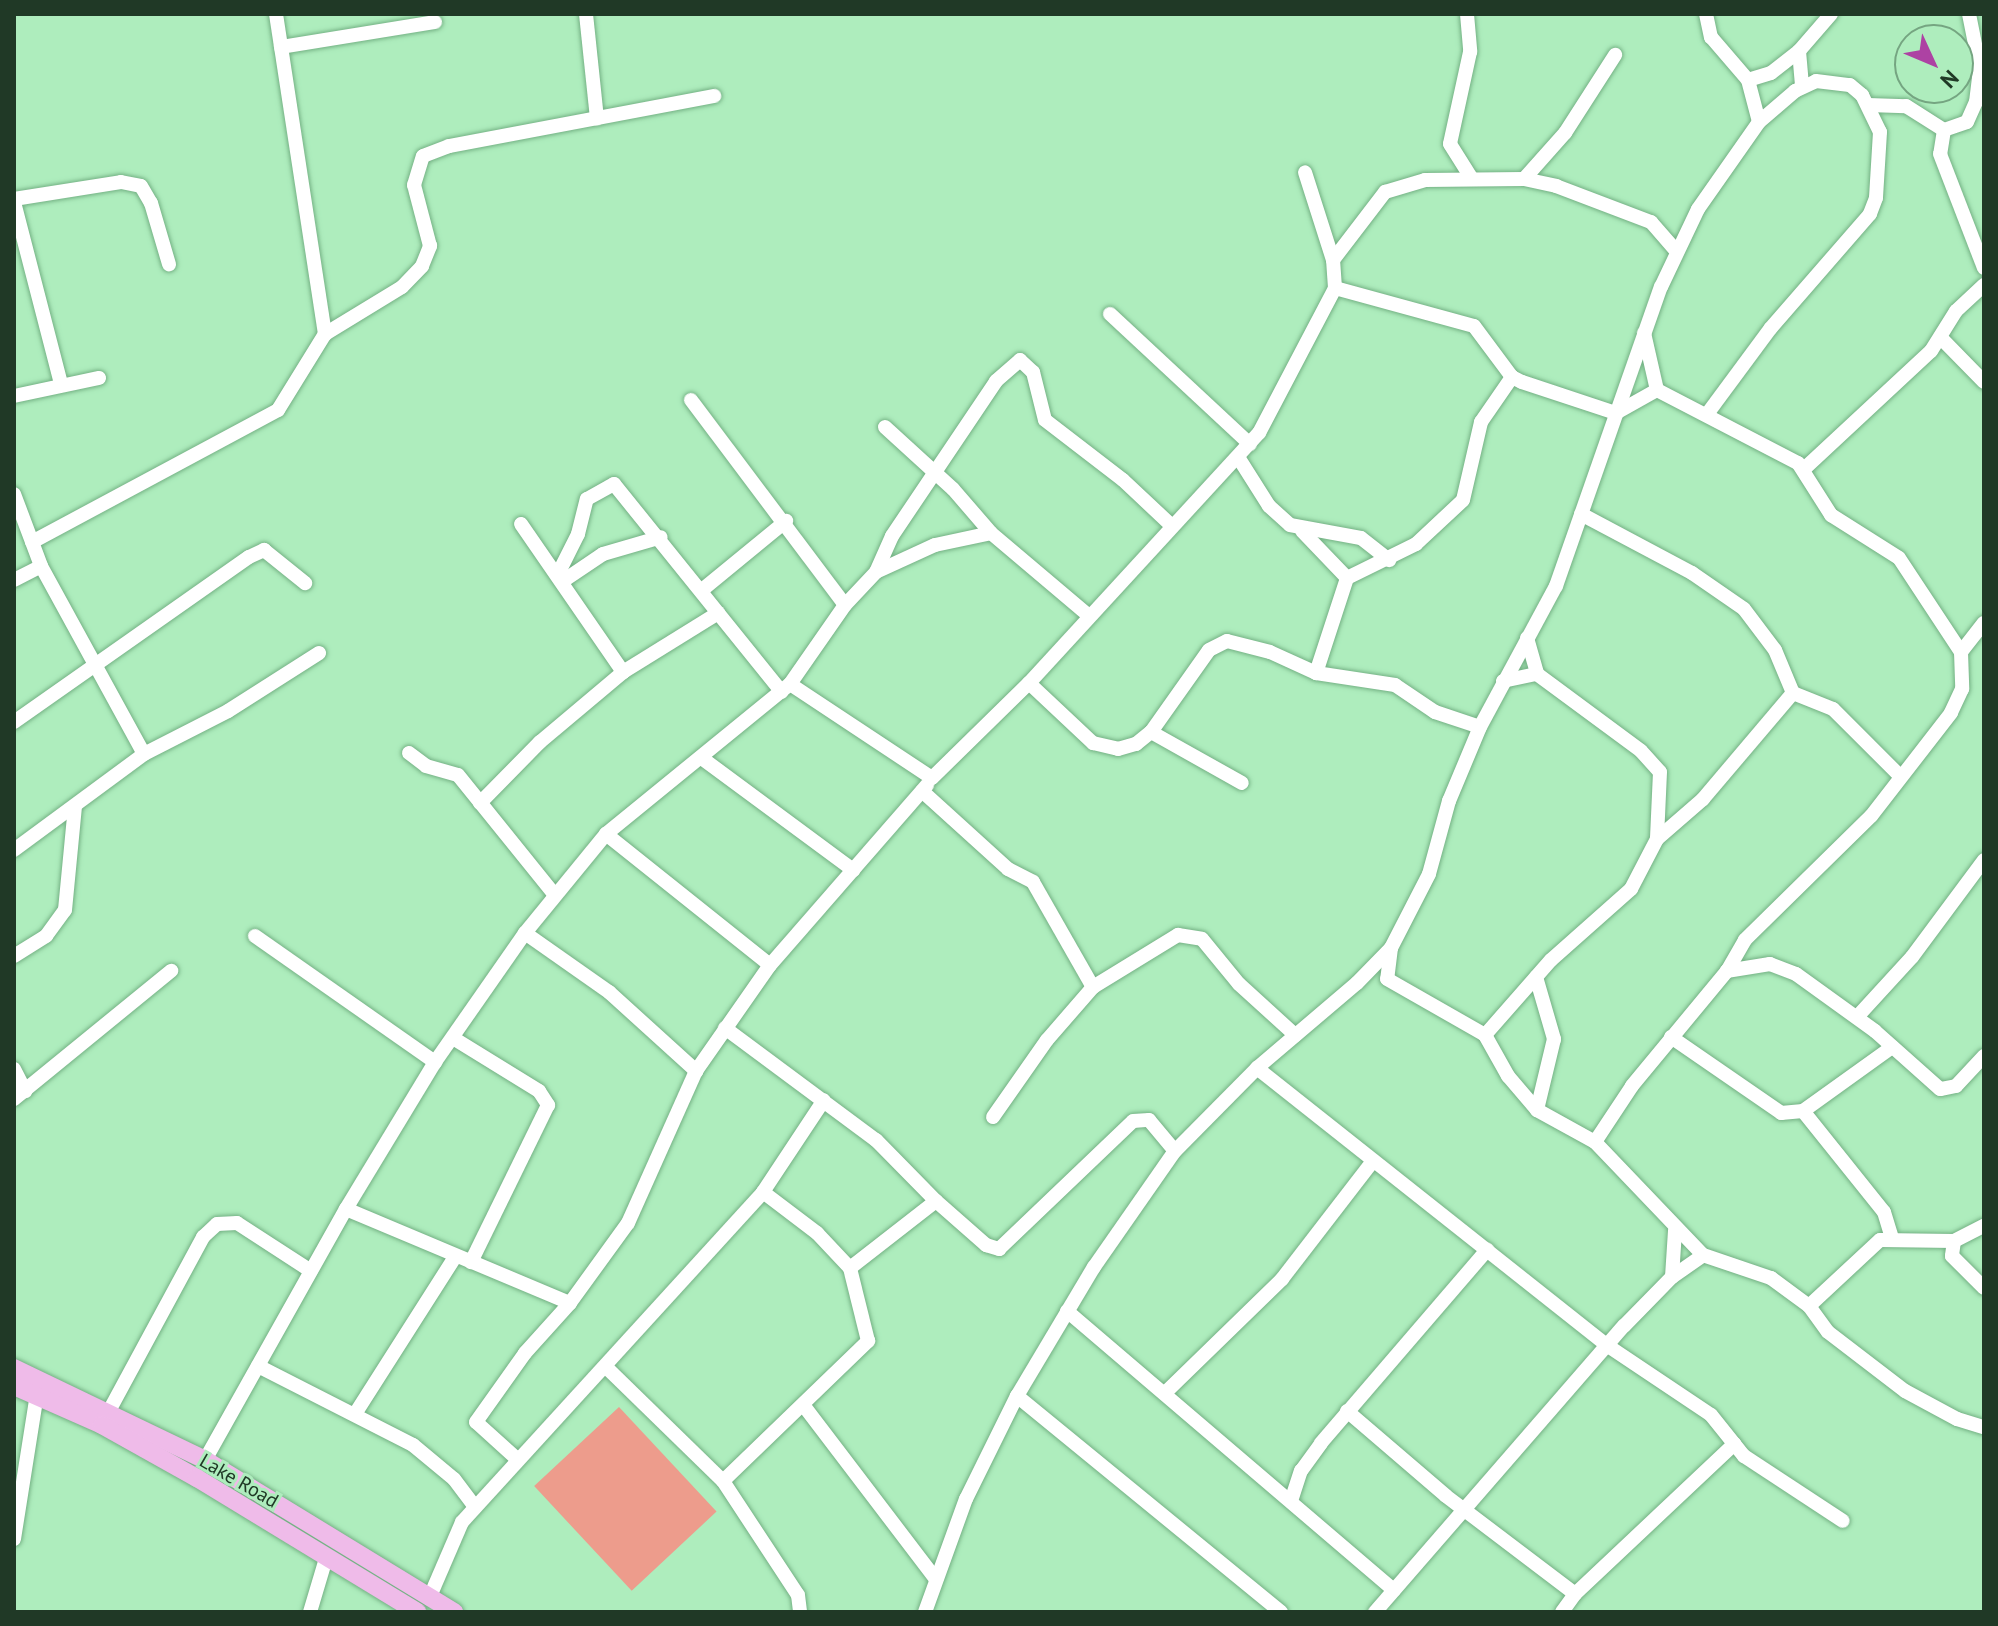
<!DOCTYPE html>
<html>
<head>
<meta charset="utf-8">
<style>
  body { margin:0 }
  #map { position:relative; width:1998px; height:1626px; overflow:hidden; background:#aeedbd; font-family:"PT Sans",sans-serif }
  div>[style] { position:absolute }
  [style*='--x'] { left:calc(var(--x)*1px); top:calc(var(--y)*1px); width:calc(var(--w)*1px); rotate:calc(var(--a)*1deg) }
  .green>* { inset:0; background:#ed9c8c; transform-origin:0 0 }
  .roads { filter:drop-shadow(0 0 2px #74b184) drop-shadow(0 0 2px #74b184) }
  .minor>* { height:14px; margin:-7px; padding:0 7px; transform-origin:7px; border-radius:7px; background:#fff }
  .major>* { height:18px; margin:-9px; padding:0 9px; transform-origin:9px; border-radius:9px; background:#efbbe9 }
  span { translate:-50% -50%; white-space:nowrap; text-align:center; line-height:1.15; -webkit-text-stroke:6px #aeedbd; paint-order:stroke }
  .street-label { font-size:20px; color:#203926 }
  .frame { position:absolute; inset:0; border:16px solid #203926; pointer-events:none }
  .north { position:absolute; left:1894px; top:24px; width:80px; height:80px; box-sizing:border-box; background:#aeedbd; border:2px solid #75a581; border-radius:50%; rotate:134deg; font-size:22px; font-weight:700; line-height:32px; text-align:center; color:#203926 }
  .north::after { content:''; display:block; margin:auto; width:28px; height:36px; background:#ad42a3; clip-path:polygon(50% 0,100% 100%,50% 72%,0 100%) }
</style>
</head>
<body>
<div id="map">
  <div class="green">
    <i style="left:619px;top:1407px;width:143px;height:116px;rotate:47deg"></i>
  </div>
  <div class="roads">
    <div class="minor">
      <i style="--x:276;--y:14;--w:324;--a:81.3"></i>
      <i style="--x:586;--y:14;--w:105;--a:84"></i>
      <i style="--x:1467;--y:14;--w:38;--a:85"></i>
      <i style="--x:1470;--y:52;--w:94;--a:102.3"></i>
      <i style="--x:1450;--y:144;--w:41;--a:57.8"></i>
      <i style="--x:1706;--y:14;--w:24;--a:78"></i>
      <i style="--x:1711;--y:37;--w:57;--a:49.3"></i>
      <i style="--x:1748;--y:80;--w:43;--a:75.3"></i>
      <i style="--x:281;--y:47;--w:156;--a:-9.2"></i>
      <i style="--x:1799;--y:51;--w:34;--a:85"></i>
      <i style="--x:1748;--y:80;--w:24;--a:-17"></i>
      <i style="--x:1771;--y:73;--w:36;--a:-38"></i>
      <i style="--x:1799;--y:51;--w:49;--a:-49.1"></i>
      <i style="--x:1868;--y:105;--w:38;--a:2"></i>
      <i style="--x:1906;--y:106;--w:45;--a:32.3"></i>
      <i style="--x:1944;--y:130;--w:24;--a:-19"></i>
      <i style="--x:1967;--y:122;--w:22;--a:-66"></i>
      <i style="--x:1976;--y:102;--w:33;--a:-83"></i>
      <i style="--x:1980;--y:69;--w:56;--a:-101.3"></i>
      <i style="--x:1944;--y:130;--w:24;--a:99"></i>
      <i style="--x:1940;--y:154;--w:122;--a:68.9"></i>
      <i style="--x:1524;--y:179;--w:62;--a:-48.3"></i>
      <i style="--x:1565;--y:133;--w:93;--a:-57.3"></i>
      <i style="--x:14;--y:199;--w:108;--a:-9"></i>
      <i style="--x:121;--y:182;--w:20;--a:11"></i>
      <i style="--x:141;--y:186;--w:20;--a:60"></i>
      <i style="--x:151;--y:203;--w:64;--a:73.6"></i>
      <i style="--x:14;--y:202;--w:188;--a:75.5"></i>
      <i style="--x:1333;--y:260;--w:86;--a:-52.6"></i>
      <i style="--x:1385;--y:192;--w:42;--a:-16.7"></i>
      <i style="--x:1425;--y:180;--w:99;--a:-0.6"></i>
      <i style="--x:1524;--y:179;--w:33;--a:12"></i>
      <i style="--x:1556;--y:186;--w:102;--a:20.8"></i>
      <i style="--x:1651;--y:222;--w:38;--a:49"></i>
      <i style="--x:1335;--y:288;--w:144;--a:15.3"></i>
      <i style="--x:1474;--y:326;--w:64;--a:53.3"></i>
      <i style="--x:1512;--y:377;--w:11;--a:27"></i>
      <i style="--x:1522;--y:382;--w:99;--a:18.3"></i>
      <i style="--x:1616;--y:413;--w:47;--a:-29.3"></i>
      <i style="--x:1657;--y:390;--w:159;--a:27.4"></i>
      <i style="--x:1798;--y:463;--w:62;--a:57.6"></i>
      <i style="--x:1831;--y:515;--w:80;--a:32.3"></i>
      <i style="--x:1899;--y:558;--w:113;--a:56.6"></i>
      <i style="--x:1961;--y:652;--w:37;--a:88"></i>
      <i style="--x:1962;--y:689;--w:26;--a:115"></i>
      <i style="--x:1951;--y:713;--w:130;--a:127.8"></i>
      <i style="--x:1871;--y:816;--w:177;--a:135.5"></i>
      <i style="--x:1745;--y:940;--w:36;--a:120"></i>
      <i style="--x:1110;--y:314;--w:191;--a:42.9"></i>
      <i style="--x:1644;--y:333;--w:58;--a:77.2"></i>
      <i style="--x:1942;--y:339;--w:60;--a:45.7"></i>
      <i style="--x:14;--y:396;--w:87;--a:-12"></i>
      <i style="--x:691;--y:400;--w:256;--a:53.1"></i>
      <i style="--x:885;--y:427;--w:92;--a:42.4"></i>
      <i style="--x:953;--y:489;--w:58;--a:49.2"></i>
      <i style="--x:991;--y:533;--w:127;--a:40.2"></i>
      <i style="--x:1238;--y:457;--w:58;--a:57.7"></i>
      <i style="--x:1269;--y:506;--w:28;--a:42"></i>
      <i style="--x:1290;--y:525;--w:72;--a:10.4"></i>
      <i style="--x:1361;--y:538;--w:36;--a:38"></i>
      <i style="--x:1804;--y:469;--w:173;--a:-42.9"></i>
      <i style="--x:1931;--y:351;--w:47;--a:-58"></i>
      <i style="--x:1956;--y:311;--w:38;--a:-43"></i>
      <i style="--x:14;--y:494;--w:77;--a:69.4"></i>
      <i style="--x:41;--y:566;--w:214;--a:61.3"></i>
      <i style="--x:1581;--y:514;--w:126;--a:28"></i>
      <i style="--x:1692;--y:573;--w:63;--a:34.7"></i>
      <i style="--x:1744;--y:609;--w:51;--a:52.9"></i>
      <i style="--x:1775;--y:650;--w:47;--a:67.3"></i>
      <i style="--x:1793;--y:693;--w:43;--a:21.8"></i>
      <i style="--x:1833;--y:709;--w:95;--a:45"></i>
      <i style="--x:521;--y:524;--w:180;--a:55.4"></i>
      <i style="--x:623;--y:672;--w:112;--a:-31.8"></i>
      <i style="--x:1302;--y:531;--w:65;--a:46.2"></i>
      <i style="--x:32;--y:542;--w:279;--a:-28.2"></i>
      <i style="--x:278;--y:410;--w:89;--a:-58.3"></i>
      <i style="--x:325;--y:334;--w:90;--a:-31.4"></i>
      <i style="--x:402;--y:287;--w:29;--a:-46"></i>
      <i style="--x:422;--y:266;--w:22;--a:-68"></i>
      <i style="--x:430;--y:246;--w:63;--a:-104.7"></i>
      <i style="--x:414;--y:185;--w:30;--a:-73"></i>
      <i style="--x:423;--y:156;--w:28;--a:-21"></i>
      <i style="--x:449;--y:146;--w:270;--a:-10.7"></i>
      <i style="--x:876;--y:572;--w:39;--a:-66"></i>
      <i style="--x:892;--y:536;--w:187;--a:-56.1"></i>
      <i style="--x:996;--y:381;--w:32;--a:-41"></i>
      <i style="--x:1020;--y:360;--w:18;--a:43"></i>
      <i style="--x:1033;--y:372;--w:49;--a:76"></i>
      <i style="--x:1045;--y:420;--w:98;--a:37.6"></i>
      <i style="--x:1123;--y:480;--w:67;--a:43.2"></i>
      <i style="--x:558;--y:574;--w:45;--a:-63.4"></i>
      <i style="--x:578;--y:534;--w:36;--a:-76"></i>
      <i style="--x:587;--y:499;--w:31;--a:-29"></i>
      <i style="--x:614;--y:484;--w:267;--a:51.1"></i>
      <i style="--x:14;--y:580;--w:30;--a:-27"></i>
      <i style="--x:563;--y:581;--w:48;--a:-34"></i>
      <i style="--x:603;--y:554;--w:60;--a:-16.3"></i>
      <i style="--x:702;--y:590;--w:109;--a:-39.4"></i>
      <i style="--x:1527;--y:638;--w:37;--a:74"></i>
      <i style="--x:1537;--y:674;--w:129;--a:36.5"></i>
      <i style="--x:1641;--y:751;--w:28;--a:48"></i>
      <i style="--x:1660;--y:772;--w:67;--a:92.6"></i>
      <i style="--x:1961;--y:652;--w:37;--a:-52"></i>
      <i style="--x:1316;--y:673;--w:100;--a:-71.9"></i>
      <i style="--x:1347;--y:578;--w:77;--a:-26.2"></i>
      <i style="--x:1416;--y:544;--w:64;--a:-43.1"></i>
      <i style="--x:1463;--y:500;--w:80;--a:-77"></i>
      <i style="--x:1481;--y:422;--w:55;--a:-55.4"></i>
      <i style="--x:1503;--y:681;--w:35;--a:-12"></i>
      <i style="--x:1029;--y:683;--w:88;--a:43.2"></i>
      <i style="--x:1093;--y:743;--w:26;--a:13"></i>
      <i style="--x:1118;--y:749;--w:19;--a:-16"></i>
      <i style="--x:1136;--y:744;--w:19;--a:-39"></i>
      <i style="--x:1151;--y:732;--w:100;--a:-54.7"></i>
      <i style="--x:1209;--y:650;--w:20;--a:-27"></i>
      <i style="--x:1227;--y:641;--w:44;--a:14.3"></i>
      <i style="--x:1270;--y:652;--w:51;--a:24.5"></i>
      <i style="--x:1316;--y:673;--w:80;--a:8.6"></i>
      <i style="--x:1395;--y:685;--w:48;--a:34"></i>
      <i style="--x:1435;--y:712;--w:47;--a:18.4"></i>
      <i style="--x:790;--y:684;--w:96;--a:-55.2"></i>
      <i style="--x:845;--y:605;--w:45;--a:-46.8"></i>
      <i style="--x:876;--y:572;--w:65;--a:-24.6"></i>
      <i style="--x:935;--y:545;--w:57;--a:-12.1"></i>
      <i style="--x:14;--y:722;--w:287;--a:-35.1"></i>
      <i style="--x:249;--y:557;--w:17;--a:-25"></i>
      <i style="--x:264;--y:550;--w:53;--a:38.8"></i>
      <i style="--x:1151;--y:732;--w:104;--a:29.3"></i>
      <i style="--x:409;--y:753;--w:21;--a:37"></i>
      <i style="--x:426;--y:766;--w:33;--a:16"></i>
      <i style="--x:458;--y:775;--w:154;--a:51.1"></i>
      <i style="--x:703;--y:759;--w:187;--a:36.5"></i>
      <i style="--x:922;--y:791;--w:116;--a:42.2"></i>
      <i style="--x:1008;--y:869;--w:28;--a:27"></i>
      <i style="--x:1033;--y:882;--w:121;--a:60.3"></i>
      <i style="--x:480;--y:803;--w:86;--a:-45.5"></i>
      <i style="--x:540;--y:742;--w:109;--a:-40.1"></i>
      <i style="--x:14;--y:850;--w:162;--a:-36.4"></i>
      <i style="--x:144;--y:754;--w:94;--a:-27.1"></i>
      <i style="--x:228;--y:711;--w:108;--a:-32.5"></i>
      <i style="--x:525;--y:933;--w:103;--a:35.1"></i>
      <i style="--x:609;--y:992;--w:118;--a:42.2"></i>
      <i style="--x:696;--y:1071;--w:129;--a:-55.1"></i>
      <i style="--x:770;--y:965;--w:210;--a:-141.4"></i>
      <i style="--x:255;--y:936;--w:220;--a:35"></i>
      <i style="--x:1391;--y:948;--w:31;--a:97"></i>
      <i style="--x:1387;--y:979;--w:113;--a:29.7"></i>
      <i style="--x:1485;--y:1035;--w:47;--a:60.7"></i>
      <i style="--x:1508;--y:1076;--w:45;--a:49.5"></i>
      <i style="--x:1537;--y:1110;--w:66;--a:28.9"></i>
      <i style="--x:14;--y:956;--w:38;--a:-32"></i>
      <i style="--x:46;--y:936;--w:32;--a:-54"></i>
      <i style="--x:65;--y:910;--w:103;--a:-84.5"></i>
      <i style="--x:770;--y:965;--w:239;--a:-48.9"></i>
      <i style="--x:1536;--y:977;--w:65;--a:73.8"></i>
      <i style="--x:1554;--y:1039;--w:73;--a:103.5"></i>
      <i style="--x:1857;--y:1017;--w:81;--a:-47.5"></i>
      <i style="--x:1912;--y:957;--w:121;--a:-53.4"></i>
      <i style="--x:725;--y:1028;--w:188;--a:36.6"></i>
      <i style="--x:876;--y:1140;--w:86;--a:45.5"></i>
      <i style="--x:1485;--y:1035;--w:100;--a:-48.7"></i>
      <i style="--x:1551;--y:960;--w:107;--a:-41.6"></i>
      <i style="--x:1631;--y:889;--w:56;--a:-62.5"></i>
      <i style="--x:1657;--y:839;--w:61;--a:-41"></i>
      <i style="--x:1703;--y:799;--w:139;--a:-49.7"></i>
      <i style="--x:1671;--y:1037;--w:134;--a:34.6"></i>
      <i style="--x:1781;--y:1113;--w:22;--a:-5"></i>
      <i style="--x:1803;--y:1111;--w:110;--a:-35.7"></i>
      <i style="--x:453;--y:1038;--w:101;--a:31.6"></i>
      <i style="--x:539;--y:1091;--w:17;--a:57"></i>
      <i style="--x:548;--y:1105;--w:175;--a:116.1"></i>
      <i style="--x:1984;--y:1056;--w:41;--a:133"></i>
      <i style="--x:1956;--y:1086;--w:16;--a:169"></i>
      <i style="--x:1940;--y:1089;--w:87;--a:-138.3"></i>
      <i style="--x:1875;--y:1031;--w:97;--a:-144.2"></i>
      <i style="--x:1796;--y:974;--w:28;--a:-159"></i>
      <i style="--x:1770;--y:964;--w:44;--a:170.8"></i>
      <i style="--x:1727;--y:971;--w:149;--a:129.6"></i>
      <i style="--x:1632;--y:1086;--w:67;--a:123.5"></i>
      <i style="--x:1595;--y:1142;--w:156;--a:46.3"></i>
      <i style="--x:1703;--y:1255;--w:72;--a:18.7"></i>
      <i style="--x:1771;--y:1278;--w:47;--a:36.4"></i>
      <i style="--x:1809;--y:1306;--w:97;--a:-42.9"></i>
      <i style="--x:1880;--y:1240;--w:74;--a:0.8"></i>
      <i style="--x:1954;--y:1241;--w:34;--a:-27"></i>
      <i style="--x:1257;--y:1068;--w:131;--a:-40.4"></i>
      <i style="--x:1357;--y:983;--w:49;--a:-45.8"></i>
      <i style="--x:1391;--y:948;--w:83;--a:-62.8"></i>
      <i style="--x:1429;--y:874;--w:76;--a:-74.7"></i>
      <i style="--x:1449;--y:801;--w:80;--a:-67.3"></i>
      <i style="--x:1480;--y:727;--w:160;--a:-61.7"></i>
      <i style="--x:1556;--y:586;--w:317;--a:-70.7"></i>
      <i style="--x:1661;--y:287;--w:86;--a:-64.6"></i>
      <i style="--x:1698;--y:209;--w:106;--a:-55"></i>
      <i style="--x:1759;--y:122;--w:48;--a:-40.7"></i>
      <i style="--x:1795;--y:91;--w:23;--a:-25"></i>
      <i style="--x:1816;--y:81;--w:34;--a:7"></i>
      <i style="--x:1850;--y:85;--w:16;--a:40"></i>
      <i style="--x:1862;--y:95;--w:41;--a:64.1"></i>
      <i style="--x:1880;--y:132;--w:66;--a:93.5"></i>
      <i style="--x:1876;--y:198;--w:17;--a:111"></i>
      <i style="--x:1870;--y:214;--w:152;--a:131"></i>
      <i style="--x:1770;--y:329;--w:106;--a:126.5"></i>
      <i style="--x:14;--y:1069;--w:25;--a:63"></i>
      <i style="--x:14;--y:1099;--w:203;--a:-39.2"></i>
      <i style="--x:1803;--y:1111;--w:129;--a:51.3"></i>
      <i style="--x:1884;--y:1212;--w:27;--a:73"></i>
      <i style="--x:993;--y:1117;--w:94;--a:-55"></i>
      <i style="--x:1047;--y:1040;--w:70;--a:-49"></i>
      <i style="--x:1093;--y:987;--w:100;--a:-31.5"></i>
      <i style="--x:1178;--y:935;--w:24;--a:9"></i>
      <i style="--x:1202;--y:939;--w:58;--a:50.6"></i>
      <i style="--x:1239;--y:984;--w:76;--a:42.3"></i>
      <i style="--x:763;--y:1192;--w:110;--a:-56.5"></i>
      <i style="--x:346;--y:1209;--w:243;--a:22.8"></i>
      <i style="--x:570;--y:1303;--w:99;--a:-54.1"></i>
      <i style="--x:628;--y:1223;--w:167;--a:-65.9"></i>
      <i style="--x:1954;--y:1241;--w:15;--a:98"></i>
      <i style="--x:1952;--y:1256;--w:45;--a:45"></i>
      <i style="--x:1672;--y:1277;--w:47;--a:-86.3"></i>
      <i style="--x:1809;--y:1306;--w:32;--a:54"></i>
      <i style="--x:1828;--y:1332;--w:97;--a:37.5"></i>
      <i style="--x:1905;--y:1391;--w:59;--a:28.3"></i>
      <i style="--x:1957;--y:1419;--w:28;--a:17"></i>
      <i style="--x:1067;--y:1311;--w:430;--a:40.5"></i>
      <i style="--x:258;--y:1366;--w:174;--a:27"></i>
      <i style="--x:413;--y:1445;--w:53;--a:39.7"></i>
      <i style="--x:454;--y:1479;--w:35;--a:53"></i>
      <i style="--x:606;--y:1367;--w:163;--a:44.3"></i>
      <i style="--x:723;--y:1481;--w:202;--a:-44"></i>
      <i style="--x:868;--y:1341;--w:75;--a:-103.9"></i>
      <i style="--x:1166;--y:1392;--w:162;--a:-44.2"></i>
      <i style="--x:1282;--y:1279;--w:149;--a:-52.4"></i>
      <i style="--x:1017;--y:1396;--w:341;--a:39.3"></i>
      <i style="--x:804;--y:1406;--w:218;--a:52.7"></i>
      <i style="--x:109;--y:1411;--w:198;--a:-61.6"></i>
      <i style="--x:203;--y:1237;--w:19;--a:-43"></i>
      <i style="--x:217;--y:1224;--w:20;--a:-3"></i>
      <i style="--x:237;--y:1223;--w:88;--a:33"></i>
      <i style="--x:1347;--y:1411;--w:130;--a:40.6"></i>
      <i style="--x:1446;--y:1496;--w:162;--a:37.2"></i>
      <i style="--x:1575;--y:1594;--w:22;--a:126"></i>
      <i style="--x:355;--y:1414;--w:186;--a:-57.5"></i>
      <i style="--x:517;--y:1459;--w:55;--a:-137.9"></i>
      <i style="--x:476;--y:1422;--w:85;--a:-54.6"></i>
      <i style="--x:525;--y:1353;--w:67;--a:-48"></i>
      <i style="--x:205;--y:1460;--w:288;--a:-60.7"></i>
      <i style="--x:346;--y:1209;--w:172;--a:-58.8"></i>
      <i style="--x:435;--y:1062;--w:157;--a:-55.1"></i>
      <i style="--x:525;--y:933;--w:128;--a:-50.7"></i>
      <i style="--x:606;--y:834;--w:237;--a:-39.2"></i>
      <i style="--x:790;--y:684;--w:170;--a:33.5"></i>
      <i style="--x:932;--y:778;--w:136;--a:-44.4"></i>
      <i style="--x:1029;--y:683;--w:340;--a:-47.4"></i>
      <i style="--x:1259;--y:433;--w:164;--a:-62.3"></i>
      <i style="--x:1335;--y:288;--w:28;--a:-94"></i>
      <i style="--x:1333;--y:260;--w:92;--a:-107.7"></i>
      <i style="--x:723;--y:1481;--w:136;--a:56.7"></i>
      <i style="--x:798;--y:1595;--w:17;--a:83"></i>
      <i style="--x:1291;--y:1501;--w:32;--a:-72"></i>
      <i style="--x:1301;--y:1471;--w:34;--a:-54"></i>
      <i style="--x:1321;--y:1443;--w:255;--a:-49.3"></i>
      <i style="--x:14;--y:1539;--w:147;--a:-81"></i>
      <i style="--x:431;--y:1594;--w:78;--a:-66.7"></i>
      <i style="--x:462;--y:1522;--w:447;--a:-47.6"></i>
      <i style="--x:763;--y:1192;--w:68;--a:37.2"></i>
      <i style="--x:817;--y:1233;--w:48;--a:46.7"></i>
      <i style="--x:850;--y:1268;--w:109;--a:-37.9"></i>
      <i style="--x:936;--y:1201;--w:67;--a:41.3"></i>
      <i style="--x:986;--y:1245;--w:14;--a:17"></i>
      <i style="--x:999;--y:1249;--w:185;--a:-43.7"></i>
      <i style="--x:1133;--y:1121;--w:16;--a:-4"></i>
      <i style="--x:1149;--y:1120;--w:40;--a:50"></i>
      <i style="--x:1575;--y:1594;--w:219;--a:-43.3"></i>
      <i style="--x:310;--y:1612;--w:59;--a:-73.4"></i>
      <i style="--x:925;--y:1612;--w:120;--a:-70.1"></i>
      <i style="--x:966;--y:1499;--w:115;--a:-63.7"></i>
      <i style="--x:1017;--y:1396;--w:150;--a:-59.2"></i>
      <i style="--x:1094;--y:1267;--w:141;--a:-55.1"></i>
      <i style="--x:1175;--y:1151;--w:117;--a:-45.3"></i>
      <i style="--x:1257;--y:1068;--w:448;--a:38.4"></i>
      <i style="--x:1608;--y:1346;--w:124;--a:33.8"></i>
      <i style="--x:1711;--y:1415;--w:53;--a:51.2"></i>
      <i style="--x:1744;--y:1456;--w:118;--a:33.3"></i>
      <i style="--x:1375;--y:1612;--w:379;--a:-49"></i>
      <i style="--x:1624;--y:1326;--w:69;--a:-45.6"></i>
      <i style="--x:1672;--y:1277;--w:38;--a:-35"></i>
    </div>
    <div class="major">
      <i style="--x:14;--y:1368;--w:212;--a:25.7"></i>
      <i style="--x:205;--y:1460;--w:292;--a:31.4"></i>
      <i style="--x:14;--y:1386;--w:96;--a:23.9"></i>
      <i style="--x:102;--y:1425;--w:109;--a:29.2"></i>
      <i style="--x:197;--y:1478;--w:258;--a:31.3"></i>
    </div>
  </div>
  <div class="street-label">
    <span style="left:239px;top:1481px;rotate:30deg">Lake Road</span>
  </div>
  <div class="frame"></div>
  <div class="north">N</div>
</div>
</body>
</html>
